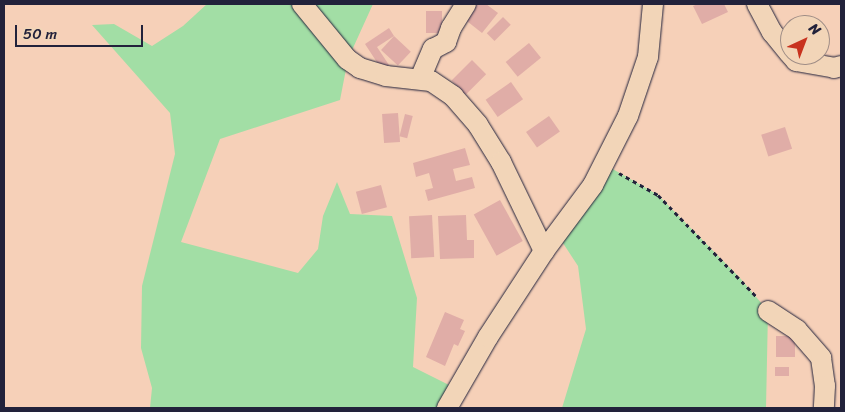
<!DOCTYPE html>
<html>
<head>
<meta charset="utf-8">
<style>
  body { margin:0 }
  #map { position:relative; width:845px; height:412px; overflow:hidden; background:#f6d0b8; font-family:Sriracha,sans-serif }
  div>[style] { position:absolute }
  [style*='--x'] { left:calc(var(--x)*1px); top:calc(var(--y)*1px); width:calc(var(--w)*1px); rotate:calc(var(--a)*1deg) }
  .green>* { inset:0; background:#a2dea5 }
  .building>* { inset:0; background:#e0ada7; transform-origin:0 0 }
  .path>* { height:3px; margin-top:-1.5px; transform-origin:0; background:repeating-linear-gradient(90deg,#22223b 0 4px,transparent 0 8px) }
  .roads { filter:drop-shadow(0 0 1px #22223b) drop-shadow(0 0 1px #22223b) }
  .street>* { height:20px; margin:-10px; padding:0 10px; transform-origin:10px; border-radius:10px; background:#f2d5b8 }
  span { translate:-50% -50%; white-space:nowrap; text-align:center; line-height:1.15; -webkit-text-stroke:5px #f2d5b8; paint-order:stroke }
  .frame { position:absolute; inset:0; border:5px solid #22223b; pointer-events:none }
  .north { position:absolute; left:780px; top:15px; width:50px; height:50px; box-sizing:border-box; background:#f2d5b8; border:1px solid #9f8d86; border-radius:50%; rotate:43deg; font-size:14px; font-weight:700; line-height:20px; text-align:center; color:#22223b }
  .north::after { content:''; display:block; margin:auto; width:18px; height:22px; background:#c8321e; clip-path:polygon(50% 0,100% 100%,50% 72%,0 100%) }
  .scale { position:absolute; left:15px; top:25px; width:128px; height:22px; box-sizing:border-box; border:2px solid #22223b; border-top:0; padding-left:6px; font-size:15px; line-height:18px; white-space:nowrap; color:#22223b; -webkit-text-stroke:4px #f2d5b8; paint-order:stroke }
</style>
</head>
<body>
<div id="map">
  <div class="green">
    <i style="clip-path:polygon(207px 4px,373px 4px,348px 59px,340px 100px,220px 139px,181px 242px,298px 273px,318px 249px,323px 216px,337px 182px,350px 214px,392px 216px,417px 298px,413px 367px,457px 389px,447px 408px,150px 408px,152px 388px,141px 348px,142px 286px,175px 154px,170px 113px,92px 25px,114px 24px,152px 46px,183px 26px)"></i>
    <i style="clip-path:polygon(604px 164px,658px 195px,740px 278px,768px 311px,766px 408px,562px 408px,586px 329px,578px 266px,557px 234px)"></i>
  </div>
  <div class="building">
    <i style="clip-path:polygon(475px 4px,486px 4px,498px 13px,482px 33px,463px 18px)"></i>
    <i style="clip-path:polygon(698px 4px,724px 4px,728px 12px,702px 24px,693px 6px)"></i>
    <i style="left:426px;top:11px;width:16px;height:22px"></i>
    <i style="left:503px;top:17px;width:11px;height:23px;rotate:45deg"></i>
    <i style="clip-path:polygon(389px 28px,394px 36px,377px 47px,389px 65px,382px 70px,365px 44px)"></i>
    <i style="left:394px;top:36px;width:23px;height:19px;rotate:43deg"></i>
    <i style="left:529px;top:43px;width:19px;height:30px;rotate:51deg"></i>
    <i style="left:472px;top:60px;width:20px;height:29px;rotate:45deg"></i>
    <i style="left:511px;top:82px;width:21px;height:31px;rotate:55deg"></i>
    <i style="left:398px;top:113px;width:29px;height:16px;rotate:86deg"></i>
    <i style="left:405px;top:114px;width:8px;height:23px;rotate:14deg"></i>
    <i style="left:549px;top:116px;width:19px;height:28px;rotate:55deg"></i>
    <i style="left:785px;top:127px;width:23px;height:25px;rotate:72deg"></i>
    <i style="clip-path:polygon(465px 148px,470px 165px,453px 169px,456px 181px,472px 177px,475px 188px,428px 201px,425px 190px,433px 188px,429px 173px,416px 177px,413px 163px)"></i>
    <i style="left:381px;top:185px;width:23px;height:26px;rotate:75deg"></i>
    <i style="left:500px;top:200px;width:47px;height:30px;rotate:61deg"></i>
    <i style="left:432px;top:215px;width:42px;height:23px;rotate:87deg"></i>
    <i style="clip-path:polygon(466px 215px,467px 240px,474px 240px,474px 258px,440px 259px,438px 216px)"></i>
    <i style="clip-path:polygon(445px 312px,464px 320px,460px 329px,465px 331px,458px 346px,454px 344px,445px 366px,426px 357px)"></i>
    <i style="left:776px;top:336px;width:19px;height:21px"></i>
    <i style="left:775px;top:367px;width:14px;height:9px"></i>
  </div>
  <div class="path">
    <i style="--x:619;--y:173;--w:45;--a:29.4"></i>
    <i style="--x:658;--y:195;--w:142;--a:45.9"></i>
  </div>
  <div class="roads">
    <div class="street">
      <i style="--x:302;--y:4;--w:71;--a:50.7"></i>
      <i style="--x:347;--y:59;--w:16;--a:35"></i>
      <i style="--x:360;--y:68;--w:27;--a:17"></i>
      <i style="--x:386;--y:76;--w:45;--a:6.3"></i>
      <i style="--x:431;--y:81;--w:27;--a:34"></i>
      <i style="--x:453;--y:96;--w:38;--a:49"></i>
      <i style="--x:478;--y:125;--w:44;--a:58.1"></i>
      <i style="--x:501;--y:162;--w:99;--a:64.2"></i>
      <i style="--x:757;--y:4;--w:32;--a:62"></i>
      <i style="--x:772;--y:32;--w:28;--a:51"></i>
      <i style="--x:791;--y:55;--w:8;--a:50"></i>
      <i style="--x:796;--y:61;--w:39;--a:10"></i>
      <i style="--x:834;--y:68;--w:7;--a:-16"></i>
      <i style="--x:420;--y:79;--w:33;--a:-67"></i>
      <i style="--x:433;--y:49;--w:15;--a:-28"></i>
      <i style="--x:446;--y:42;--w:15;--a:-70"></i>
      <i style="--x:451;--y:28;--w:28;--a:-58"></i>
      <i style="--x:768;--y:311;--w:35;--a:33"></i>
      <i style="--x:797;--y:330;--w:37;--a:49"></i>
      <i style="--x:821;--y:358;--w:28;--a:82"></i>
      <i style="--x:825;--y:386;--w:22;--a:93"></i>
      <i style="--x:447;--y:408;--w:82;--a:-60"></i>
      <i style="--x:488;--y:337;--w:103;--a:-56.9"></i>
      <i style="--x:544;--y:251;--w:82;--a:-53.4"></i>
      <i style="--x:593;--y:185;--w:77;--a:-63.1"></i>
      <i style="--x:628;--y:116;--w:62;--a:-71.3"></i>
      <i style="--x:648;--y:57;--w:53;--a:-84.6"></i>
    </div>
  </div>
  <div class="frame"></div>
  <div class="north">N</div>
  <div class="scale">50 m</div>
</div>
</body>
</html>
